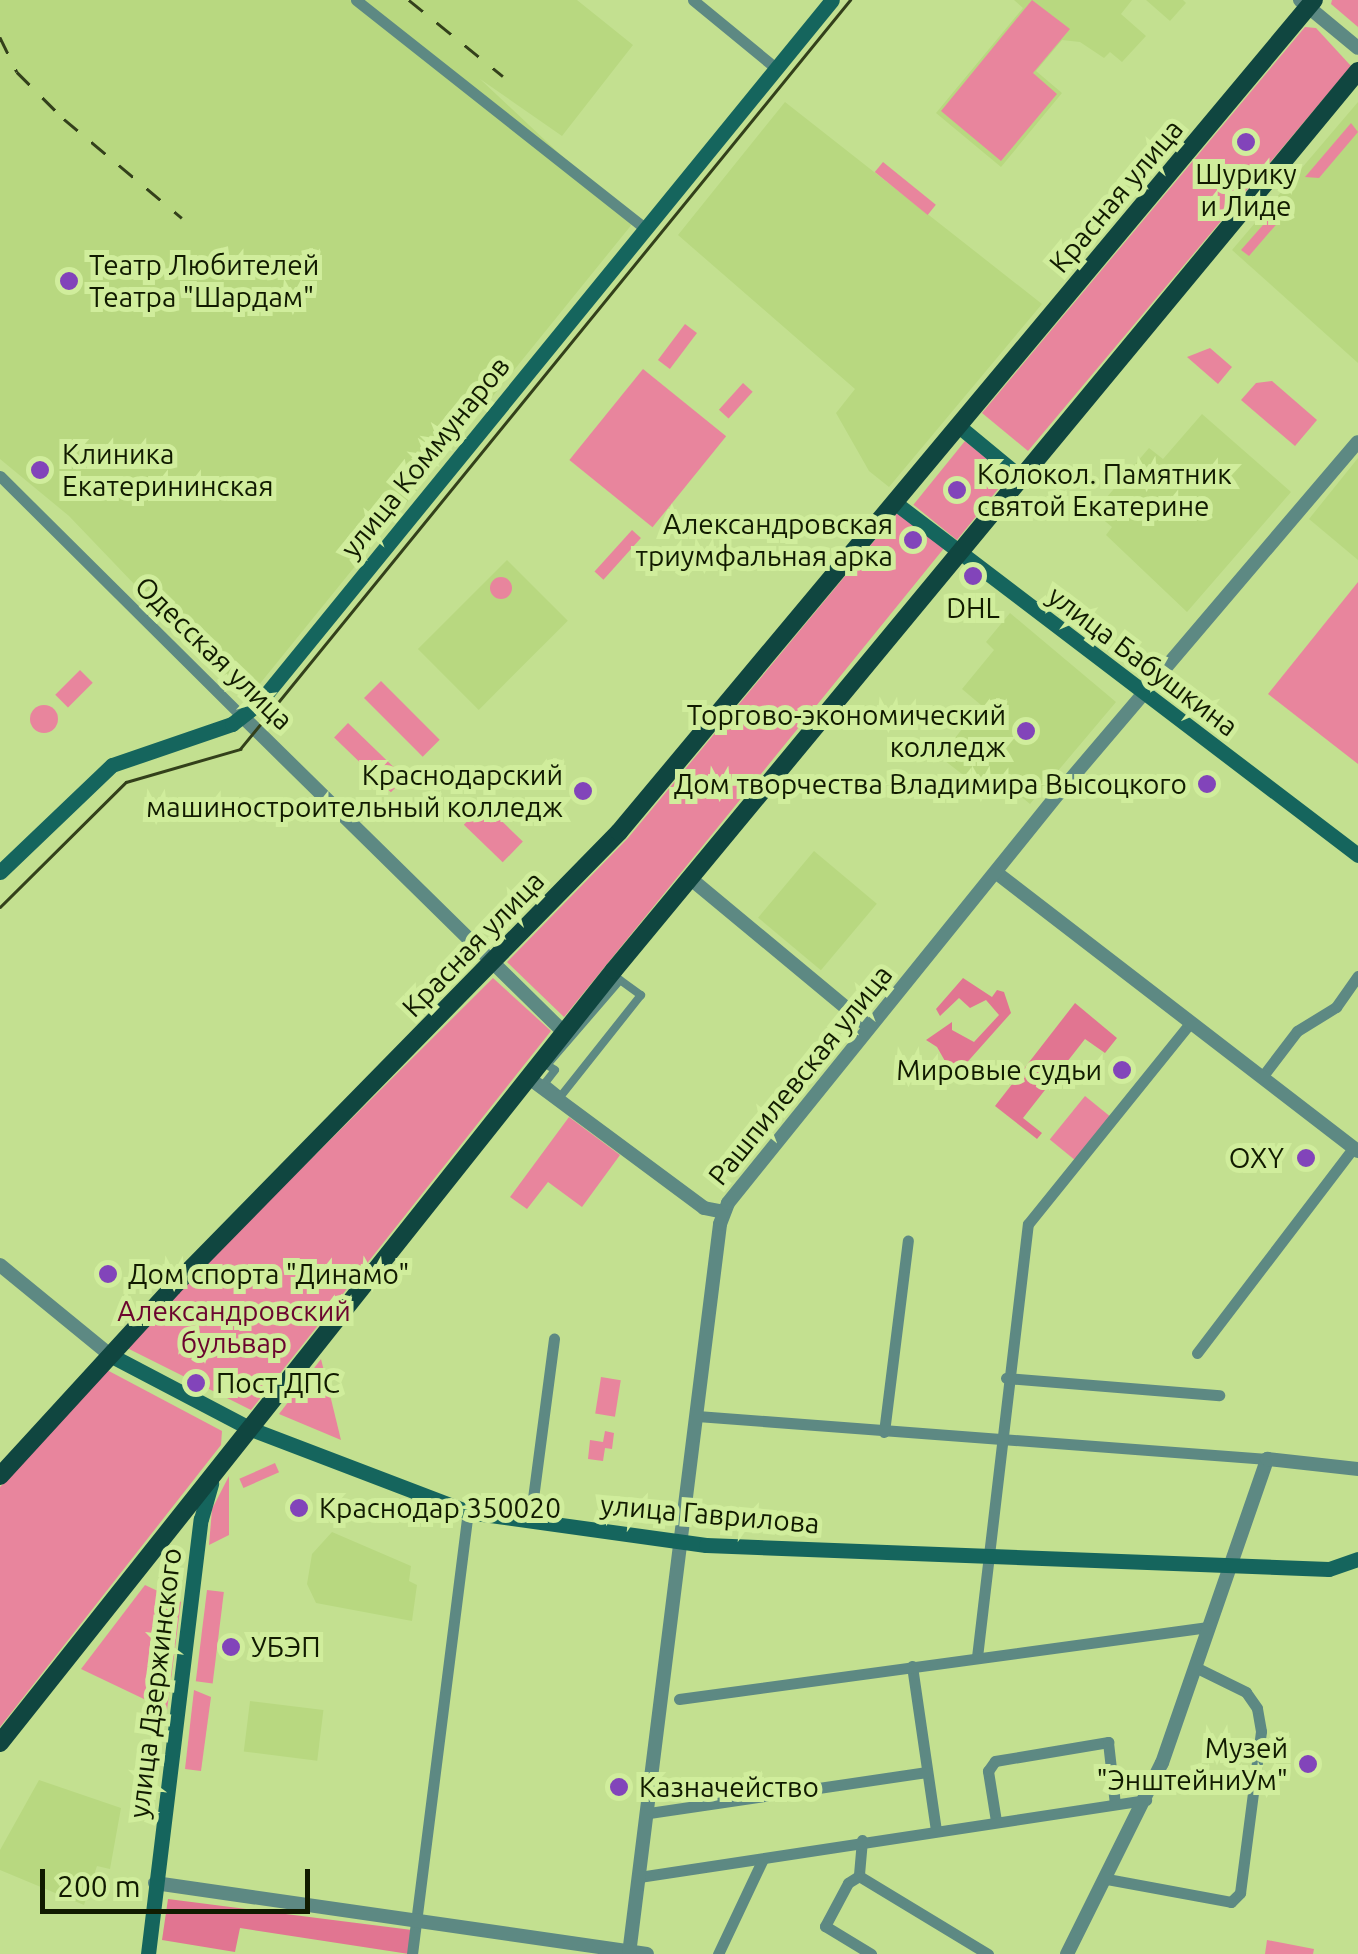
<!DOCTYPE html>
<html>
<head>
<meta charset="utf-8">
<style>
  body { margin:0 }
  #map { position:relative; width:1358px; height:1954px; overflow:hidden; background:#c3e090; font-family:Ubuntu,sans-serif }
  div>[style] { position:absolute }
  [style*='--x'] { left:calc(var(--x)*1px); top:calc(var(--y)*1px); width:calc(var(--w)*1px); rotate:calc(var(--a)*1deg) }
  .built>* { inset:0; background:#b8d880; transform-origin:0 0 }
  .green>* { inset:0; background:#e8859d; transform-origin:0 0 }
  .round { border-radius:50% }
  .forest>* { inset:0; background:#e17591 }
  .pedestrian>* { height:8px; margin:-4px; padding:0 4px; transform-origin:4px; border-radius:4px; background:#5d8983 }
  .minor>* { height:11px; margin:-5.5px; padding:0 5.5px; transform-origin:5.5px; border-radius:5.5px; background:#5d8983 }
  .tertiary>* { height:14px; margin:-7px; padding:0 7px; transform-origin:7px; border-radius:7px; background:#5d8983 }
  .secondary>* { height:15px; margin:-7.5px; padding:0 7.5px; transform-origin:7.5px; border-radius:7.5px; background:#15655d }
  .primary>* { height:18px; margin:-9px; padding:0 9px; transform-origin:9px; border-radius:9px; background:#104640 }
  .tram>* { height:2.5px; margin:-1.25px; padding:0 1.25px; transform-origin:1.25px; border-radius:1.25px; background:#33401b }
  .rail>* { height:2.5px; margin-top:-1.25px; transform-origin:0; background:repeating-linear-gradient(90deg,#33401b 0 18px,transparent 0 36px) }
  .dots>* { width:28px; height:28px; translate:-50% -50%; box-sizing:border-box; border:5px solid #d0ed9c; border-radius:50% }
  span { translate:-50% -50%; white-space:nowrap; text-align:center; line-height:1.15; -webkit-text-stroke:10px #d0ed9c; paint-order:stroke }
  .poi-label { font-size:28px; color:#111b00 }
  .left { translate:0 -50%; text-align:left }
  .right { translate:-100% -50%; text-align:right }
  .street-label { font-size:28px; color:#111b00 }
  .park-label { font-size:28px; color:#6b052f }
  .scale { position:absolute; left:40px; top:1869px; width:270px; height:45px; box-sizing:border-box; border:5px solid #111b00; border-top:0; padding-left:12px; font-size:30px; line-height:35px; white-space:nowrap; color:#111b00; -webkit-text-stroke:8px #d0ed9c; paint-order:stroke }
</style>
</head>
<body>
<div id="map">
  <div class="built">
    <i style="clip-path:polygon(0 0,577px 0,633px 45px,562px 136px,480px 79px,633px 223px,246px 701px,69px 516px,0 459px)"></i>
    <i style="clip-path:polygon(1014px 0,1132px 0,1121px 14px,1146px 36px,1122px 62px,1110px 52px,1104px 58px,1080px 42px,1062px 40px,1036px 71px,1062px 93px,1001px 167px,936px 113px,1023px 8px)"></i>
    <i style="clip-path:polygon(1146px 0,1183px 0,1186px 3px,1170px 21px)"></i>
    <i style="clip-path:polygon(785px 102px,1042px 304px,889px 487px,869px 471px,836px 413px,855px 389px,678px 235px)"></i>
    <i style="clip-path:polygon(1358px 102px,1358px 363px,1232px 250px)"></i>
    <i style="clip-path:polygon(1202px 414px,1291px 492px,1187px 612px,1106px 535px,1112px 527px,1094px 512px,1149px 448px,1163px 459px)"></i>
    <i style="clip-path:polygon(1358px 458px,1358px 560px,1309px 519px)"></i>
    <i style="left:507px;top:560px;width:86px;height:126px;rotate:45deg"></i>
    <i style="clip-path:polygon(1010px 613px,1116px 702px,1030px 804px,1005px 783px,993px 798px,940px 757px,981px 705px,962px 689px,994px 650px,986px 642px)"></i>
    <i style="left:814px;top:851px;width:82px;height:87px;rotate:40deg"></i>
    <i style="clip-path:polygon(332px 1532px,411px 1566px,409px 1581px,417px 1585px,412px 1621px,316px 1603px,307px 1584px,312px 1554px)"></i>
    <i style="left:250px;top:1701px;width:74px;height:51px;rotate:7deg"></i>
    <i style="clip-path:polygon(39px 1780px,121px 1808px,110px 1869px,97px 1866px,84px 1905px,0 1870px,0 1850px)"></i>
  </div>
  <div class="green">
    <i style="clip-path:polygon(1032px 0,1070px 29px,1033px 73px,1057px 94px,1001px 161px,941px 111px)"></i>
    <i style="clip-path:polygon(1332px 0,1358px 0,1358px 27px,1331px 4px)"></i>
    <i style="clip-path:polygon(1305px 27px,1316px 28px,1351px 66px,1028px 451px,982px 413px)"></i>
    <i style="clip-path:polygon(1351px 123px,1358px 132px,1319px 178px,1305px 177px)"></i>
    <i style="left:883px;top:162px;width:68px;height:13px;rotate:39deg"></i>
    <i style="clip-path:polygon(1284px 201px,1287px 212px,1249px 256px,1241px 250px)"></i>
    <i style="left:685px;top:324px;width:15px;height:45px;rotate:37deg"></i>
    <i style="clip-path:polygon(1210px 348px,1232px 367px,1218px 384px,1187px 357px)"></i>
    <i style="left:643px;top:369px;width:107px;height:117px;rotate:39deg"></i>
    <i style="clip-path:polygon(1272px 381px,1317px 420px,1295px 446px,1241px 400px,1256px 383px)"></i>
    <i style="left:743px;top:383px;width:13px;height:36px;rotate:42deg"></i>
    <i style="left:965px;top:441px;width:56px;height:82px;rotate:39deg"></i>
    <i style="clip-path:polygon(899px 511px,945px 547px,564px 1017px,507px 962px,628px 838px)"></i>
    <i style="left:632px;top:530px;width:12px;height:56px;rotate:42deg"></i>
    <i class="round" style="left:490px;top:577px;width:22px;height:22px"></i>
    <i style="clip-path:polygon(1358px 582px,1358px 764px,1268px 694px)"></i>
    <i style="left:80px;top:670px;width:18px;height:35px;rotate:45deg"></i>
    <i style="left:381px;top:681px;width:83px;height:24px;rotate:45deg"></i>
    <i class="round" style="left:30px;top:705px;width:28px;height:28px"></i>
    <i style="left:348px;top:723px;width:79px;height:20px;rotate:44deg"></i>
    <i style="left:484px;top:804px;width:54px;height:29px;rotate:44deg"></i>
    <i style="clip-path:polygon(493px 978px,551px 1031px,251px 1410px,123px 1346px)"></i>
    <i style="left:1085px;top:1096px;width:32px;height:56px;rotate:39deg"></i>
    <i style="clip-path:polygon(569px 1117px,620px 1155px,582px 1207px,548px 1182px,527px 1209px,510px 1197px)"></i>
    <i style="clip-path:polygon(321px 1359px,331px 1399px,341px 1440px,279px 1414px)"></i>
    <i style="clip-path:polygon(107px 1370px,222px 1431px,221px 1445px,0 1727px,0 1487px)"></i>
    <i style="left:601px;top:1377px;width:20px;height:37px;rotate:9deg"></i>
    <i style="clip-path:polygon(605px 1431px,614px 1433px,612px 1449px,605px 1448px,603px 1461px,588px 1459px,590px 1440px,603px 1442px)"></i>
    <i style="left:275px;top:1463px;width:10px;height:39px;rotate:66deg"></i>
    <i style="clip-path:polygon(229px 1476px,229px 1535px,209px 1545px,212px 1509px)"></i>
    <i style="clip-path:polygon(145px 1585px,181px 1602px,167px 1710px,81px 1669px)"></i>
    <i style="left:207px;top:1590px;width:17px;height:92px;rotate:7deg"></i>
    <i style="clip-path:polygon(194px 1690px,211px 1697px,201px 1771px,185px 1769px)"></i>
    <i style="clip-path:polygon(1267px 1940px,1314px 1949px,1313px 1954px,1265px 1954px)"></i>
  </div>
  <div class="forest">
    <i style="clip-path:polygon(963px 978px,992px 997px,997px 990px,1004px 992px,1011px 1013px,954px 1077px,937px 1047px,926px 1040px,952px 1022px,952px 1030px,974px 1042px,999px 1015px,986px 1000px,970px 1008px,959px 998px,940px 1016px,936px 1009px)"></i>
    <i style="clip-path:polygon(1075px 1003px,1117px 1038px,1105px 1053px,1085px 1039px,1023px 1118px,1042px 1133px,1037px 1139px,995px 1106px)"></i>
    <i style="clip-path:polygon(168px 1899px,412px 1930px,409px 1954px,240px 1928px,235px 1952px,162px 1940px)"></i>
  </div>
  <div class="pedestrian">
    <i style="--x:620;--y:980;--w:26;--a:36"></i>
    <i style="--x:641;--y:995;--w:129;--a:128.4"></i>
    <i style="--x:561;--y:1096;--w:21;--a:-141"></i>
    <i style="--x:545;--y:1083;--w:16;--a:-52"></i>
    <i style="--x:555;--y:1070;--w:9;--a:-148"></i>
    <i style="--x:547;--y:1065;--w:112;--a:-49.3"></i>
  </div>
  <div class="minor">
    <i style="--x:356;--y:0;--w:368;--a:38.3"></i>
    <i style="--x:693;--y:0;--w:109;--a:39.4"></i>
    <i style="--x:0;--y:476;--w:342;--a:44.8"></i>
    <i style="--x:1262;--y:1077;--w:58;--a:-52.7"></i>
    <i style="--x:1297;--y:1031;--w:46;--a:-31.6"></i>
    <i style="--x:1336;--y:1007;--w:38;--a:-55"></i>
    <i style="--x:1197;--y:1353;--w:258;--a:-52.7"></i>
    <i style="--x:1006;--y:1378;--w:214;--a:4.6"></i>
    <i style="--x:697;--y:1416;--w:572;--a:4.31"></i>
    <i style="--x:884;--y:1432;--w:193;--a:-82.9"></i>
    <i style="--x:530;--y:1521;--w:184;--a:-82.5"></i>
    <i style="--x:977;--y:1657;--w:436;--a:-83.3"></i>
    <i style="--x:1028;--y:1224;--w:260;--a:-51.1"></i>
    <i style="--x:912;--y:1666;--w:166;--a:81.7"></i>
    <i style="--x:679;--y:1699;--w:534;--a:-7.75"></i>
    <i style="--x:649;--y:1813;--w:281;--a:-8.4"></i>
    <i style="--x:996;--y:1821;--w:51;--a:-99.1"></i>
    <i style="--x:988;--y:1771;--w:12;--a:-55"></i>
    <i style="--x:995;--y:1761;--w:115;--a:-9.5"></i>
    <i style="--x:1108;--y:1742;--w:62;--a:83.6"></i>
    <i style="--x:862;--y:1840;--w:36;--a:95"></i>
    <i style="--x:859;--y:1876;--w:151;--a:31.2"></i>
    <i style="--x:859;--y:1876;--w:13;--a:148"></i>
    <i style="--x:848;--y:1883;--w:49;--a:118.1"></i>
    <i style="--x:825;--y:1926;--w:54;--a:31.3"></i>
    <i style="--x:639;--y:1877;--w:513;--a:-8.64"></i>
    <i style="--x:1107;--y:1879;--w:126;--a:10.5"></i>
    <i style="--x:1231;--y:1902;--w:13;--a:-45"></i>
    <i style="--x:1240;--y:1893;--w:163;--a:-82.6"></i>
    <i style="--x:1261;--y:1731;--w:23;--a:-100"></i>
    <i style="--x:1257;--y:1708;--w:19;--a:-125"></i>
    <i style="--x:1246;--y:1692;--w:55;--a:-153.9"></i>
    <i style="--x:412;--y:1954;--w:446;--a:-82.8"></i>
    <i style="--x:718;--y:1954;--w:105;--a:-64.7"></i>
  </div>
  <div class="tertiary">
    <i style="--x:1300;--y:0;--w:75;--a:39.6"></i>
    <i style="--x:243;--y:717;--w:451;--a:44.5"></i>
    <i style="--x:998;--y:874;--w:454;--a:37.6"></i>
    <i style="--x:691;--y:879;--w:231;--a:39.7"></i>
    <i style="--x:529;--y:1078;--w:218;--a:36.6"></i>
    <i style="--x:704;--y:1208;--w:20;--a:11"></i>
    <i style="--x:0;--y:1265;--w:142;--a:39.3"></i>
    <i style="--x:155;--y:1883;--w:497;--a:8.2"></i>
    <i style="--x:629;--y:1954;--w:736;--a:-82.89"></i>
    <i style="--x:720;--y:1224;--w:22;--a:-69"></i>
    <i style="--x:728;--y:1203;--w:526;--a:-51.1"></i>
    <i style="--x:1058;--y:794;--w:462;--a:-49.6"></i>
    <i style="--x:1067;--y:1954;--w:213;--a:-63.6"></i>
    <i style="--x:1162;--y:1763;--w:322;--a:-70.9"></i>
    <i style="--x:1267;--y:1459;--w:92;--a:6.3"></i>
  </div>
  <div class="secondary">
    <i style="--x:961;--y:428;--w:75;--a:39.6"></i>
    <i style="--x:898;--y:505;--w:578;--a:37.27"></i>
    <i style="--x:0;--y:872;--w:155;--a:-43.7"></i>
    <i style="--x:112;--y:765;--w:127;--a:-18.9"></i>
    <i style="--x:232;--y:724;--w:33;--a:-38"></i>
    <i style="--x:258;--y:704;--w:908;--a:-50.81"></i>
    <i style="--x:110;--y:1355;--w:159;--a:27.7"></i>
    <i style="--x:251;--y:1429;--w:232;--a:20.9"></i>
    <i style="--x:468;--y:1512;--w:240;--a:7.9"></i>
    <i style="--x:706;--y:1545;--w:623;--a:2.21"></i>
    <i style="--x:1329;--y:1569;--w:31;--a:-19"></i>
    <i style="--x:148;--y:1954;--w:438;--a:-83.1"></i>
    <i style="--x:201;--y:1519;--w:37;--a:-74"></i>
  </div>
  <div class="primary">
    <i style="--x:0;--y:1476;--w:256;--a:-47.5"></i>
    <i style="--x:173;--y:1287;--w:637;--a:-45.57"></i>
    <i style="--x:619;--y:832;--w:1084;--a:-50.13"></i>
    <i style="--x:0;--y:1743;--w:987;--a:-51.54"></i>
    <i style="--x:614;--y:970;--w:1167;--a:-50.39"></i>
  </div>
  <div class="tram">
    <i style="--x:0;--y:907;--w:177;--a:-44.8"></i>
    <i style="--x:126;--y:782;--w:119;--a:-16.1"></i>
    <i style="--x:240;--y:749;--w:966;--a:-50.84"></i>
  </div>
  <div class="rail">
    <i style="--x:409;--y:0;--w:121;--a:39"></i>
    <i style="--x:0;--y:37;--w:39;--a:64"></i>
    <i style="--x:17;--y:72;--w:66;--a:45"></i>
    <i style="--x:64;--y:119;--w:154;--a:40"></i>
  </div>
  <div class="dots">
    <i style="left:1246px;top:142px;background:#8244ba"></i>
    <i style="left:69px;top:281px;background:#8244ba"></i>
    <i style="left:40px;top:470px;background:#8244ba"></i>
    <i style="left:957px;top:490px;background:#8244ba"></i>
    <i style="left:913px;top:540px;background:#8244ba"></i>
    <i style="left:973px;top:576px;background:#8244ba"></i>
    <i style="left:1026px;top:731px;background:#8244ba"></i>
    <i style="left:1207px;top:784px;background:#8244ba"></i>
    <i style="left:583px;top:791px;background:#8244ba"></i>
    <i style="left:1122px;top:1070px;background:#8244ba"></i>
    <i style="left:1306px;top:1158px;background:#8244ba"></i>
    <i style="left:108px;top:1274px;background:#8244ba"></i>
    <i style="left:196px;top:1383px;background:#8244ba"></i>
    <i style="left:299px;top:1508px;background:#8244ba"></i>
    <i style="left:231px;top:1647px;background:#8244ba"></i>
    <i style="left:1308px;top:1764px;background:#8244ba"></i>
    <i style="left:619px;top:1787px;background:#8244ba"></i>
  </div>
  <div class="poi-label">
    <span style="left:1246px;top:190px">Шурику<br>и Лиде</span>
    <span class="left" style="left:89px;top:281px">Театр Любителей<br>Театра "Шардам"</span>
    <span class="left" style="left:62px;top:470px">Клиника<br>Екатерининская</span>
    <span class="left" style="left:977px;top:490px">Колокол. Памятник<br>святой Екатерине</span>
    <span class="right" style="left:893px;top:540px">Александровская<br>триумфальная арка</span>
    <span style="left:973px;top:608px">DHL</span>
    <span class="right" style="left:1006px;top:731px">Торгово-экономический<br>колледж</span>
    <span class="right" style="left:563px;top:791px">Краснодарский<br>машиностроительный колледж</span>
    <span class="right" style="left:1187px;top:784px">Дом творчества Владимира Высоцкого</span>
    <span class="right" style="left:1102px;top:1070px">Мировые судьи</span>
    <span class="right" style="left:1284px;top:1158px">OXY</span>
    <span class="left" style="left:128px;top:1274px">Дом спорта "Динамо"</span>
    <span class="left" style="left:216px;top:1383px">Пост ДПС</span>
    <span class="left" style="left:319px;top:1508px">Краснодар 350020</span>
    <span class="left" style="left:251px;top:1647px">УБЭП</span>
    <span class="right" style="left:1288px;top:1764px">Музей<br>"ЭнштейниУм"</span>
    <span class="left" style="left:639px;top:1787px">Казначейство</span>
  </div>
  <div class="street-label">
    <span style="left:1116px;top:196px;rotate:-50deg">Красная улица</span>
    <span style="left:425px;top:457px;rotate:-51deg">улица Коммунаров</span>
    <span style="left:214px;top:653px;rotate:44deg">Одесская улица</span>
    <span style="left:1143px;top:661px;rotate:37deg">улица Бабушкина</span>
    <span style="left:473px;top:944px;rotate:-46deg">Красная улица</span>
    <span style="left:800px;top:1075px;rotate:-51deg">Рашпилевская улица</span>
    <span style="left:710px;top:1514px;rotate:5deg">улица Гаврилова</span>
    <span style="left:155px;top:1683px;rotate:-83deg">улица Дзержинского</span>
  </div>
  <div class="park-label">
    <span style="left:234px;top:1327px">Александровский<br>бульвар</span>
  </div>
  <div class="scale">200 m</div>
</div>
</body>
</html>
